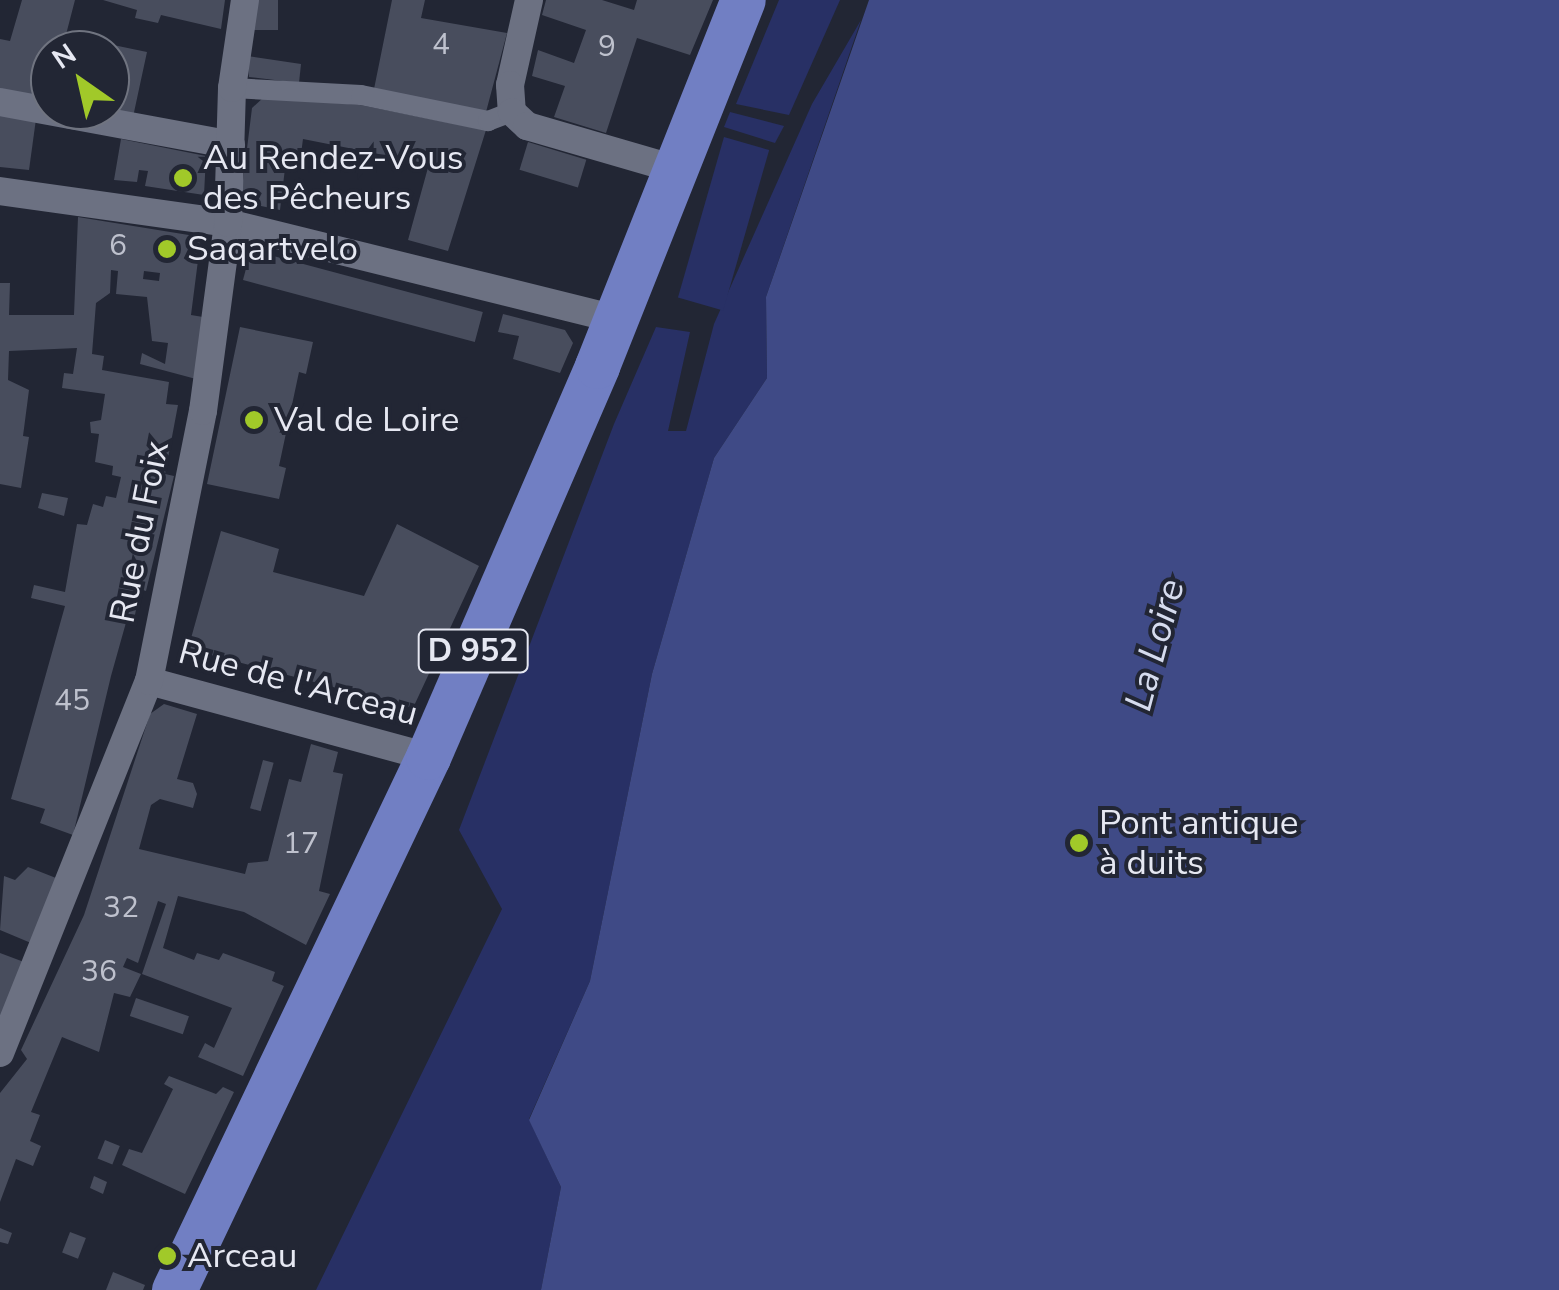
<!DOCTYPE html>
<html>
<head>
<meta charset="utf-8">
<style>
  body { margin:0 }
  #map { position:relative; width:1559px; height:1290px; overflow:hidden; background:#222634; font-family:"Nunito Sans",sans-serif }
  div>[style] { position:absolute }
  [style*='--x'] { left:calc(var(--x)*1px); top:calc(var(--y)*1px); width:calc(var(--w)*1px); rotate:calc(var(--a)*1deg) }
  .green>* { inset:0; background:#283065; transform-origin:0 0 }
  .water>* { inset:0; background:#3f4a86 }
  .building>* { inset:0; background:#484d5d; transform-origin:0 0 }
  .pedestrian>* { height:20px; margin:-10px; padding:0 10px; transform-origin:10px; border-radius:10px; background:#6c7182 }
  .minor>* { height:28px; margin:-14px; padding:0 14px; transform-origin:14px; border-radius:14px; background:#6c7182 }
  .primary>* { height:45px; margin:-22.5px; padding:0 22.5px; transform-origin:22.5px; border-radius:22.5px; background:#717fc3 }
  .dots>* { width:28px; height:28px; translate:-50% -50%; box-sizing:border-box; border:5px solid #222634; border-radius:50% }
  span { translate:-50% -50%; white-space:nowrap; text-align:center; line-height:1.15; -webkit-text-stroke:8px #222634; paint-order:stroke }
  .number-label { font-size:30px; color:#bec1cd }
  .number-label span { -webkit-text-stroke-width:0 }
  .shield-label span { padding:2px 8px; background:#222634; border:2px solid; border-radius:8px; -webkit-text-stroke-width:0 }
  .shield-label { font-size:32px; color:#e6e8f2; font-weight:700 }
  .poi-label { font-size:35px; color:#e6e8f2 }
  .left { translate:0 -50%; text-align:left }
  .street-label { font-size:35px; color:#e6e8f2 }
  .water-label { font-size:38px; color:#d6dcee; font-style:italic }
  .north { position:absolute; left:30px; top:30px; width:100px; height:100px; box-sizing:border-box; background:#222634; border:2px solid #707480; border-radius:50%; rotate:326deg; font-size:28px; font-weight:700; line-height:40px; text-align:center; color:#e6e8f2 }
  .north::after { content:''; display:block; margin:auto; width:35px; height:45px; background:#a1c929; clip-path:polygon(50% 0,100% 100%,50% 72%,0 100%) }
</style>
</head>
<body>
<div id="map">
  <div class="green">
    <i style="clip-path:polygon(779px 0,840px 0,789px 115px,736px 104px)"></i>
    <i style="clip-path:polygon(861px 20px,766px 297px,767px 378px,714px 458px,652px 674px,590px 981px,529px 1119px,561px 1187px,541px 1290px,316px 1290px,502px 909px,459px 830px,614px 424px,656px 327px,690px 332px,668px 431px,686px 431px,714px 324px,812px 104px)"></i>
    <i style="clip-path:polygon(730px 112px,784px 126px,775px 143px,724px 127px)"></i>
    <i style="left:724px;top:137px;width:47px;height:167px;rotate:16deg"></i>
  </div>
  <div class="water">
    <i style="clip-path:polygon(869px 0,1559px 0,1559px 1290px,541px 1290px,561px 1187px,529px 1120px,590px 981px,652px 674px,714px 458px,767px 378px,766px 297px)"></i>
  </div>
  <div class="building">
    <i style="clip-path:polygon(22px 0,75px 0,62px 50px,50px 50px,50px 98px,0 90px,0 39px,10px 41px)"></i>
    <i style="clip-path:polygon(103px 0,225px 0,221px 29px,161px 15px,158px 23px,135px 18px,137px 10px)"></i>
    <i style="left:254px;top:0;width:24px;height:30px"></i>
    <i style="clip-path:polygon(392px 0,425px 0,421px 18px,507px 33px,486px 112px,374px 89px)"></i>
    <i style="clip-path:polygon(546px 0,602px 0,634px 10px,637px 0,713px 0,690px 55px,637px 38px,606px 133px,554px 117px,565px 86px,532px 76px,538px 50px,574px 63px,586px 30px,542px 15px)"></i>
    <i style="clip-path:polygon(94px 41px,147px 52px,133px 117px,110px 112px,110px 50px,93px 50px)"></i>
    <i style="clip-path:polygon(247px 56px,301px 64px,299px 83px,249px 77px)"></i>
    <i style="clip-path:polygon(264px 97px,360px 105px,486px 130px,448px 251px,408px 240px,429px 164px,303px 139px,301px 154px,287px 152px,280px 210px,252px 204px,242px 189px,252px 108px)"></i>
    <i style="clip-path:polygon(0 114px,36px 119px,29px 170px,0 167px)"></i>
    <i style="clip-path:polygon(121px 139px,206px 156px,204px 195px,145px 186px,148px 171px,139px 170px,137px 182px,114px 180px)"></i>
    <i style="left:528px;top:142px;width:61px;height:29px;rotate:17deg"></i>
    <i style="clip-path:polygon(evenodd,78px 217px,201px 237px,191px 315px,203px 317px,196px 379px,140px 364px,142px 353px,165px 364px,168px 343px,152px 341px,147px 297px,116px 294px,118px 271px,111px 270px,110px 293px,96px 303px,92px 354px,104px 356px,102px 370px,169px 382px,166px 404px,178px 405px,165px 474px,174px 476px,146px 591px,140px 589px,134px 620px,127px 619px,111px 676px,73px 835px,40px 823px,45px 809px,11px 799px,65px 606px,31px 598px,34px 585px,65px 592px,77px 524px,87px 525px,93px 504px,103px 507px,106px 496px,116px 498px,121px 477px,112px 475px,113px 466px,95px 462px,99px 434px,91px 433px,90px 422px,101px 420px,105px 394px,62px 388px,64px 373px,73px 374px,77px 348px,9px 351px,8px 380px,29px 390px,23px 436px,29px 437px,21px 488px,0 484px,0 283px,10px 283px,9px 315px,74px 315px,78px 217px,144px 271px,160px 273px,159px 281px,143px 279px,144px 271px)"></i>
    <i style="left:251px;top:250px;width:240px;height:31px;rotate:15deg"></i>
    <i style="clip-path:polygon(503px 314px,565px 330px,573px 343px,560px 373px,513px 359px,519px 336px,498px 332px)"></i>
    <i style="clip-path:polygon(240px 327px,313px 342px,306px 374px,299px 372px,279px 466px,286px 468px,279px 499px,207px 484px)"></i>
    <i style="clip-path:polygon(42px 493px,68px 498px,64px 516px,38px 508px)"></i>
    <i style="clip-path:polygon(397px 524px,479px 566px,413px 708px,188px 649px,221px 531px,279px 549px,273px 572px,364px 596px)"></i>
    <i style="clip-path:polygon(164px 704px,197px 714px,177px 779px,193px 783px,197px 794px,193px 808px,160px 799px,151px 805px,139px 849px,245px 874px,248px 863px,268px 861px,289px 779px,301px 782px,311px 744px,338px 752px,333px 772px,343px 774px,319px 891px,330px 894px,306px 945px,244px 912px,178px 896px,163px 948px,194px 960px,197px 953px,219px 960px,223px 953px,275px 972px,272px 981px,284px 986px,243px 1076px,198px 1057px,205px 1043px,214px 1048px,232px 1008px,142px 974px,166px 904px,158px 901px,138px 963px,127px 958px,123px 967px,141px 974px,130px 997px,114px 993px,99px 1052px,62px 1037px,31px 1112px,40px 1115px,30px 1141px,41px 1146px,33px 1166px,16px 1159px,0 1202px,0 1093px,27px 1059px,21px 1050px,84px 915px,150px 714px)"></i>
    <i style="left:263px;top:760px;width:11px;height:50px;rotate:15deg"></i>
    <i style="clip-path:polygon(28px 867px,56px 878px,31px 943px,0 930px,4px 876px,15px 880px)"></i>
    <i style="clip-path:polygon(0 953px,24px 962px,0 1022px)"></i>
    <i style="left:136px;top:998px;width:56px;height:19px;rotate:19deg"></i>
    <i style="clip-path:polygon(169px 1076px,216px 1094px,223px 1087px,234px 1092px,185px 1194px,122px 1165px,129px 1149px,142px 1153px,173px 1089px,164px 1084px)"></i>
    <i style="left:105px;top:1140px;width:16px;height:20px;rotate:22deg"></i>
    <i style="clip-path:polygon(94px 1176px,107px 1182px,103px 1194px,90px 1188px)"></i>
    <i style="clip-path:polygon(0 1228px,12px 1233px,8px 1244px,0 1242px)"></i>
    <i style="left:70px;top:1232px;width:17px;height:22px;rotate:21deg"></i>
    <i style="clip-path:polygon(113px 1272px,145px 1285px,143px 1290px,106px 1290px)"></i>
  </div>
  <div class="pedestrian">
    <i style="--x:232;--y:88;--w:129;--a:3.1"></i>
    <i style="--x:361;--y:95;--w:130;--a:11.6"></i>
    <i style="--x:488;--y:121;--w:26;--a:-21"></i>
  </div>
  <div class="minor">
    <i style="--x:529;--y:0;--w:87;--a:102.6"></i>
    <i style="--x:510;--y:85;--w:27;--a:86"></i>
    <i style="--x:512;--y:112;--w:21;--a:43"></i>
    <i style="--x:527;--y:126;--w:154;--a:16.2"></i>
    <i style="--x:0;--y:102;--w:235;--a:10.5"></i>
    <i style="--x:0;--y:191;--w:230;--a:8"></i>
    <i style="--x:228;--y:223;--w:399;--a:13.9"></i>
    <i style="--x:149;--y:681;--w:289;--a:15.2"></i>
    <i style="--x:0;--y:1053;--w:401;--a:-68.2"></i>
    <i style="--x:149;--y:681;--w:275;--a:-78.7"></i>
    <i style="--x:203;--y:411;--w:190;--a:-82.4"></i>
    <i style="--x:228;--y:223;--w:135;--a:-88.3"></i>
    <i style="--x:232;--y:88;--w:89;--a:-81.6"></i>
  </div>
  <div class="primary">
    <i style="--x:174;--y:1290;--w:590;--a:-64.52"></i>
    <i style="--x:428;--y:757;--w:426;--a:-66.6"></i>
    <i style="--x:597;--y:366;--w:394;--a:-68.3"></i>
  </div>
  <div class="dots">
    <i style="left:183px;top:178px;background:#a1c929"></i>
    <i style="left:167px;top:249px;background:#a1c929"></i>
    <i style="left:254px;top:420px;background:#a1c929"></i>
    <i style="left:1079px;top:843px;background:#a1c929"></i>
    <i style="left:167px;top:1256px;background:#a1c929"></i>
  </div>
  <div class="number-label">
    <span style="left:441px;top:45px">4</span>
    <span style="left:607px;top:47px">9</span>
    <span style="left:118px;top:246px">6</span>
    <span style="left:72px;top:701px">45</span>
    <span style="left:301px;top:844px">17</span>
    <span style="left:121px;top:908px">32</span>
    <span style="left:99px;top:972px">36</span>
  </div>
  <div class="shield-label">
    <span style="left:473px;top:651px">D 952</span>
  </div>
  <div class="poi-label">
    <span class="left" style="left:203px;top:178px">Au Rendez-Vous<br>des Pêcheurs</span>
    <span class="left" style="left:187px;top:249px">Saqartvelo</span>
    <span class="left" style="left:274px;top:420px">Val de Loire</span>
    <span class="left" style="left:1099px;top:843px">Pont antique<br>à duits</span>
    <span class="left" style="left:187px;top:1256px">Arceau</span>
  </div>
  <div class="street-label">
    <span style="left:140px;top:532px;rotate:-79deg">Rue du Foix</span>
    <span style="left:298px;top:683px;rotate:15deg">Rue de l'Arceau</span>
  </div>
  <div class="water-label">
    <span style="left:1155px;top:645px;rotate:-75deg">La Loire</span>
  </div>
  <div class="north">N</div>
</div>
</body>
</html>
